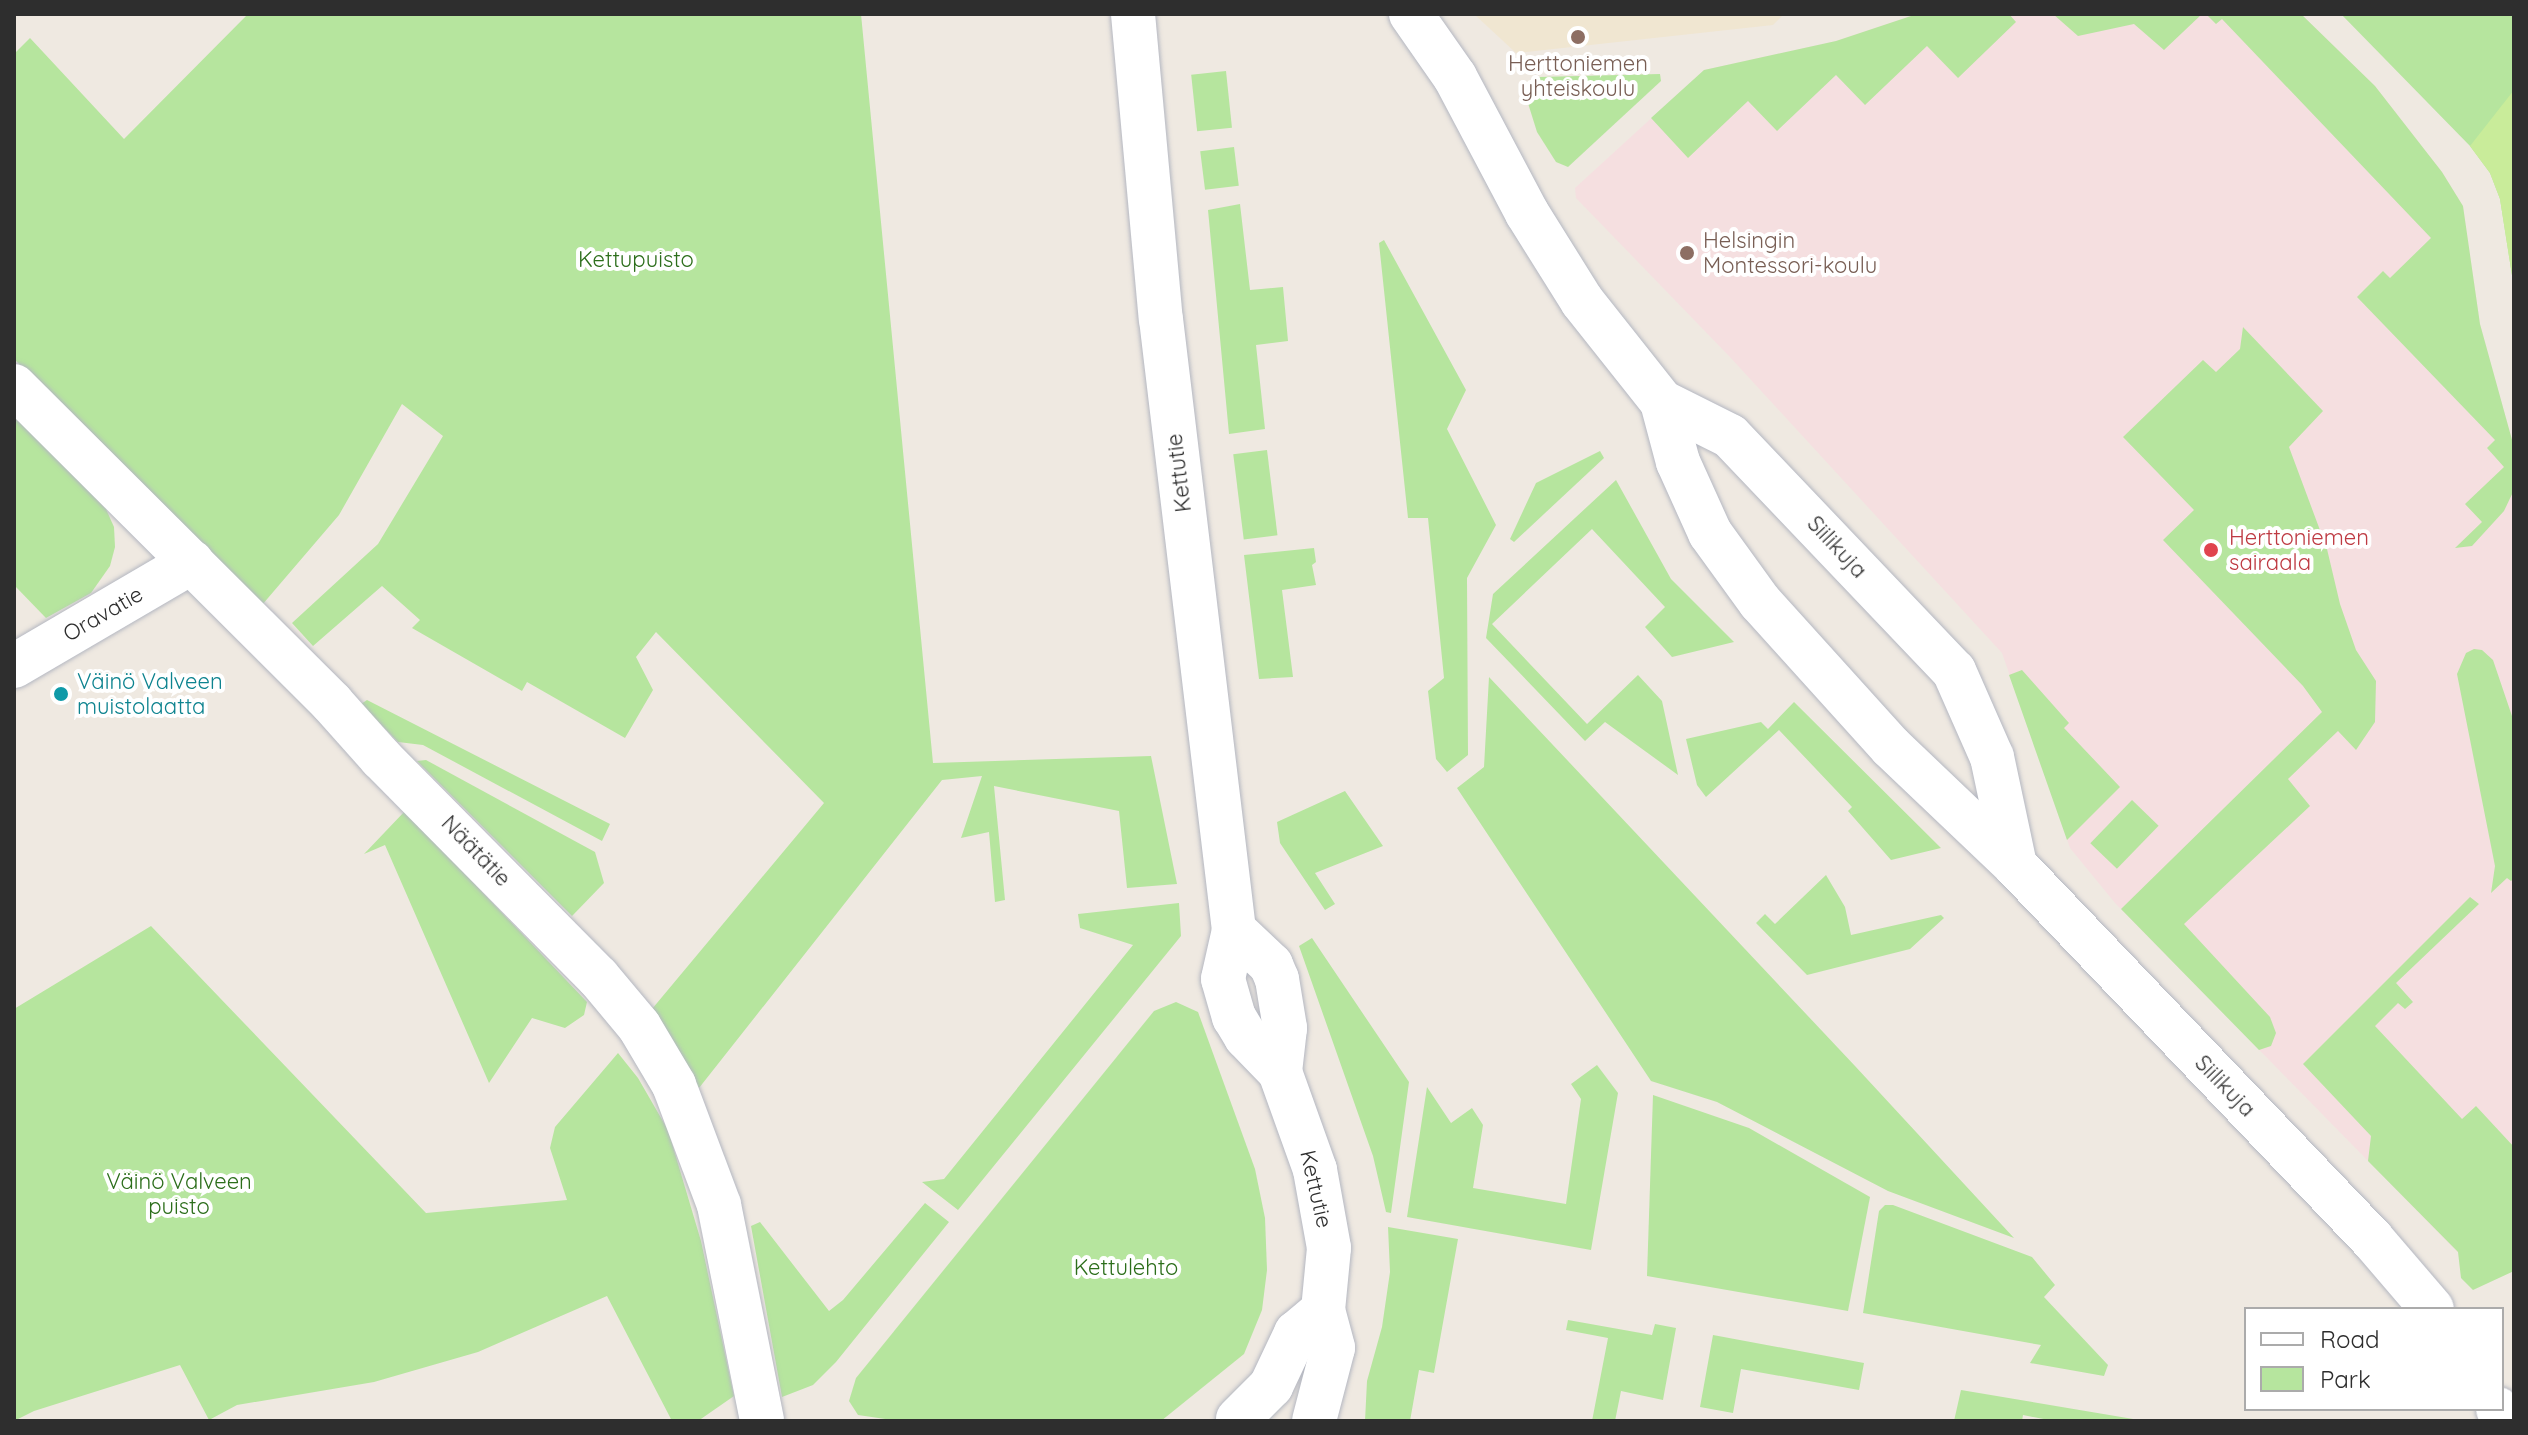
<!DOCTYPE html>
<html>
<head>
<meta charset="utf-8">
<style>
  body { margin:0 }
  #map { position:relative; width:2528px; height:1435px; overflow:hidden; background:#efe9e1; font-family:Quicksand,sans-serif }
  div>[style] { position:absolute }
  [style*='--x'] { left:calc(var(--x)*1px); top:calc(var(--y)*1px); width:calc(var(--w)*1px); rotate:calc(var(--a)*1deg) }
  .education>* { inset:0; background:#f0e6d1 }
  .medical>* { inset:0; background:#f5dfe0 }
  .green>* { inset:0; background:#b6e59e; transform-origin:0 0 }
  .pitch>* { inset:0; background:#c9ec9a }
  .roads { filter:drop-shadow(0 0 2px #b4b7c1) drop-shadow(0 0 2px #b4b7c1) }
  .minor>* { height:44px; margin:-22px; padding:0 22px; transform-origin:22px; border-radius:22px; background:#fff }
  .dots>* { width:22px; height:22px; translate:-50% -50%; box-sizing:border-box; border:4px solid #fff; border-radius:50% }
  span { translate:-50% -50%; white-space:nowrap; text-align:center; line-height:1.15; -webkit-text-stroke:8px #fff; paint-order:stroke }
  .education-label { font-size:22px; color:#785e54 }
  .left { translate:0 -50%; text-align:left }
  .park-label { font-size:22px; color:#2c6e1b }
  .street-label { font-size:22px; color:#2e2e2e }
  .health-label { font-size:22px; color:#be3a42 }
  .culture-label { font-size:22px; color:#0d838f }
  .frame { position:absolute; inset:0; border:16px solid #2e2e2e; pointer-events:none }
  .legend { position:absolute; left:2244px; top:1307px; width:260px; height:104px; box-sizing:border-box; background:#fff; border:2px solid #ababab; margin:0; padding:10px 14px; list-style:none; font-size:24px; color:#2e2e2e }
  .legend li { display:flex; align-items:center; gap:16px; height:40px }
  .legend b { width:40px; border:2px solid #ababab }
</style>
</head>
<body>
<div id="map">
  <div class="education">
    <i style="clip-path:polygon(1474px 14px,1784px 14px,1773px 25px,1516px 53px)"></i>
  </div>
  <div class="medical">
    <i style="clip-path:polygon(1917px 14px,2301px 14px,2375px 86px,2442px 172px,2463px 206px,2480px 324px,2514px 447px,2514px 1247px,2482px 1277px,2115px 903px,2070px 848px,2002px 653px,1729px 356px,1576px 198px,1575px 188px,1704px 70px,1836px 41px)"></i>
  </div>
  <div class="green">
    <i style="clip-path:polygon(248px 14px,861px 14px,933px 763px,1151px 756px,1177px 884px,1127px 888px,1119px 811px,994px 786px,1005px 900px,995px 902px,989px 832px,961px 838px,982px 776px,942px 780px,699px 1088px,647px 1015px,824px 803px,656px 632px,636px 657px,653px 690px,625px 738px,527px 682px,522px 691px,412px 628px,420px 620px,382px 586px,313px 646px,292px 623px,378px 544px,443px 436px,402px 404px,339px 515px,262px 605px,14px 359px,14px 54px,30px 38px,124px 139px)"></i>
    <i style="clip-path:polygon(1917px 14px,2009px 14px,2016px 22px,1958px 78px,1927px 46px,1865px 105px,1836px 75px,1777px 131px,1748px 101px,1688px 158px,1651px 118px,1704px 70px,1836px 41px)"></i>
    <i style="clip-path:polygon(2053px 14px,2202px 14px,2164px 50px,2134px 24px,2078px 36px)"></i>
    <i style="clip-path:polygon(2206px 14px,2301px 14px,2375px 86px,2442px 172px,2463px 206px,2480px 324px,2514px 447px,2514px 490px,2504px 511px,2472px 546px,2455px 548px,2482px 522px,2465px 504px,2504px 467px,2487px 448px,2495px 440px,2357px 297px,2383px 271px,2390px 278px,2431px 238px,2222px 19px,2216px 24px)"></i>
    <i style="clip-path:polygon(2341px 14px,2514px 14px,2514px 288px,2500px 199px,2490px 173px,2470px 146px)"></i>
    <i style="left:1226px;top:71px;width:57px;height:35px;rotate:84deg"></i>
    <i style="clip-path:polygon(1660px 74px,1661px 81px,1568px 167px,1556px 162px,1537px 132px,1522px 84px,1539px 77px)"></i>
    <i style="left:1234px;top:147px;width:39px;height:34px;rotate:83deg"></i>
    <i style="clip-path:polygon(1240px 204px,1250px 290px,1283px 287px,1288px 341px,1256px 345px,1265px 429px,1229px 434px,1208px 210px)"></i>
    <i style="clip-path:polygon(1384px 240px,1466px 390px,1447px 429px,1496px 525px,1467px 578px,1468px 755px,1447px 772px,1436px 759px,1428px 691px,1444px 678px,1428px 518px,1408px 518px,1379px 243px)"></i>
    <i style="clip-path:polygon(2243px 327px,2323px 411px,2289px 447px,2327px 549px,2340px 604px,2356px 650px,2376px 681px,2375px 722px,2356px 750px,2338px 731px,2288px 779px,2310px 806px,2184px 924px,2270px 1017px,2276px 1033px,2271px 1046px,2259px 1050px,2121px 909px,2322px 712px,2303px 686px,2163px 540px,2194px 510px,2123px 437px,2203px 360px,2216px 372px,2240px 349px)"></i>
    <i style="clip-path:polygon(14px 415px,106px 509px,114px 527px,115px 547px,110px 566px,91px 593px,46px 618px,14px 585px)"></i>
    <i style="left:1267px;top:450px;width:86px;height:34px;rotate:83deg"></i>
    <i style="clip-path:polygon(1600px 451px,1604px 458px,1514px 542px,1510px 539px,1536px 483px)"></i>
    <i style="clip-path:polygon(1616px 480px,1671px 579px,1734px 642px,1672px 657px,1645px 627px,1665px 607px,1592px 529px,1492px 624px,1587px 724px,1638px 675px,1662px 701px,1678px 775px,1605px 722px,1585px 741px,1486px 638px,1493px 594px)"></i>
    <i style="clip-path:polygon(1314px 548px,1316px 562px,1312px 565px,1316px 585px,1282px 590px,1293px 677px,1259px 679px,1244px 555px)"></i>
    <i style="clip-path:polygon(2474px 649px,2482px 650px,2493px 660px,2514px 722px,2514px 878px,2511px 881px,2507px 878px,2491px 893px,2495px 866px,2457px 674px,2466px 653px)"></i>
    <i style="clip-path:polygon(2022px 670px,2069px 723px,2064px 728px,2120px 787px,2067px 840px,2009px 675px)"></i>
    <i style="clip-path:polygon(1489px 677px,1855px 1066px,2014px 1238px,1888px 1191px,1717px 1102px,1651px 1081px,1457px 788px,1484px 767px)"></i>
    <i style="clip-path:polygon(367px 700px,610px 824px,602px 841px,423px 745px,398px 742px,361px 704px)"></i>
    <i style="clip-path:polygon(1794px 702px,1941px 848px,1891px 860px,1848px 811px,1852px 807px,1779px 730px,1706px 797px,1697px 785px,1686px 739px,1761px 722px,1768px 729px)"></i>
    <i style="clip-path:polygon(426px 760px,595px 852px,604px 883px,572px 916px,417px 761px)"></i>
    <i style="clip-path:polygon(1345px 791px,1383px 846px,1315px 873px,1335px 904px,1325px 910px,1280px 843px,1277px 822px)"></i>
    <i style="left:2132px;top:800px;width:37px;height:60px;rotate:44deg"></i>
    <i style="clip-path:polygon(405px 811px,587px 1002px,584px 1015px,565px 1028px,532px 1018px,489px 1083px,385px 845px,364px 854px)"></i>
    <i style="clip-path:polygon(1826px 875px,1845px 907px,1851px 935px,1941px 915px,1944px 918px,1910px 949px,1807px 975px,1756px 923px,1765px 914px,1775px 924px)"></i>
    <i style="clip-path:polygon(2470px 897px,2479px 904px,2396px 983px,2413px 1002px,2405px 1009px,2398px 1003px,2375px 1026px,2462px 1119px,2476px 1106px,2514px 1147px,2514px 1271px,2473px 1290px,2461px 1278px,2458px 1252px,2368px 1161px,2371px 1136px,2303px 1064px)"></i>
    <i style="clip-path:polygon(1179px 903px,1181px 936px,958px 1210px,922px 1182px,944px 1179px,1133px 945px,1080px 928px,1078px 914px)"></i>
    <i style="clip-path:polygon(151px 926px,426px 1213px,567px 1200px,550px 1148px,555px 1127px,618px 1053px,638px 1078px,668px 1130px,701px 1241px,734px 1396px,698px 1421px,672px 1421px,607px 1296px,478px 1352px,374px 1382px,237px 1405px,209px 1420px,180px 1365px,34px 1411px,14px 1421px,14px 1009px)"></i>
    <i style="clip-path:polygon(1312px 938px,1409px 1082px,1391px 1213px,1386px 1212px,1373px 1156px,1299px 946px)"></i>
    <i style="clip-path:polygon(1176px 1002px,1198px 1012px,1255px 1169px,1265px 1218px,1267px 1270px,1262px 1310px,1244px 1354px,1161px 1421px,899px 1421px,858px 1415px,849px 1401px,856px 1378px,1154px 1011px)"></i>
    <i style="clip-path:polygon(1597px 1065px,1618px 1093px,1591px 1250px,1407px 1217px,1427px 1087px,1451px 1123px,1472px 1108px,1483px 1125px,1473px 1188px,1566px 1204px,1581px 1099px,1571px 1084px)"></i>
    <i style="clip-path:polygon(1653px 1095px,1749px 1128px,1870px 1197px,1848px 1311px,1647px 1276px)"></i>
    <i style="clip-path:polygon(925px 1203px,949px 1222px,836px 1362px,813px 1385px,782px 1397px,751px 1226px,760px 1222px,829px 1311px,843px 1300px)"></i>
    <i style="clip-path:polygon(1885px 1205px,1893px 1205px,2032px 1257px,2055px 1285px,2044px 1297px,2108px 1365px,2104px 1376px,2030px 1363px,2041px 1345px,1863px 1313px,1879px 1211px)"></i>
    <i style="clip-path:polygon(1388px 1227px,1458px 1239px,1434px 1373px,1419px 1370px,1410px 1421px,1365px 1421px,1367px 1381px,1382px 1327px,1390px 1272px)"></i>
    <i style="clip-path:polygon(1568px 1320px,1652px 1335px,1655px 1324px,1676px 1328px,1663px 1400px,1621px 1391px,1615px 1421px,1592px 1421px,1608px 1338px,1566px 1330px)"></i>
    <i style="clip-path:polygon(1713px 1335px,1864px 1363px,1859px 1390px,1741px 1369px,1733px 1413px,1700px 1407px)"></i>
    <i style="clip-path:polygon(1961px 1390px,2145px 1421px,2054px 1421px,2023px 1415px,2022px 1421px,1954px 1421px)"></i>
  </div>
  <div class="pitch">
    <i style="clip-path:polygon(2514px 90px,2514px 288px,2500px 199px,2490px 173px,2470px 146px)"></i>
  </div>
  <div class="roads">
    <div class="minor">
      <i style="--x:1133;--y:14;--w:306;--a:84.8"></i>
      <i style="--x:1161;--y:319;--w:615;--a:83.19"></i>
      <i style="--x:1234;--y:930;--w:50;--a:102.7"></i>
      <i style="--x:1223;--y:979;--w:40;--a:74"></i>
      <i style="--x:1234;--y:1017;--w:23;--a:59"></i>
      <i style="--x:1246;--y:1037;--w:49;--a:45.8"></i>
      <i style="--x:1280;--y:1072;--w:104;--a:70.3"></i>
      <i style="--x:1315;--y:1170;--w:79;--a:79.8"></i>
      <i style="--x:1329;--y:1248;--w:62;--a:95.5"></i>
      <i style="--x:1323;--y:1310;--w:39;--a:75"></i>
      <i style="--x:1333;--y:1348;--w:75;--a:104.6"></i>
      <i style="--x:1411;--y:14;--w:77;--a:55.1"></i>
      <i style="--x:1455;--y:77;--w:154;--a:62.1"></i>
      <i style="--x:1527;--y:213;--w:104;--a:58"></i>
      <i style="--x:1582;--y:301;--w:129;--a:51.6"></i>
      <i style="--x:1662;--y:402;--w:62;--a:75.1"></i>
      <i style="--x:1678;--y:462;--w:78;--a:65.7"></i>
      <i style="--x:1710;--y:533;--w:85;--a:54.1"></i>
      <i style="--x:1760;--y:602;--w:195;--a:47.9"></i>
      <i style="--x:1891;--y:747;--w:171;--a:43.6"></i>
      <i style="--x:2015;--y:865;--w:517;--a:46.33"></i>
      <i style="--x:2372;--y:1239;--w:92;--a:49.4"></i>
      <i style="--x:14;--y:386;--w:449;--a:44.9"></i>
      <i style="--x:332;--y:703;--w:74;--a:48.3"></i>
      <i style="--x:381;--y:758;--w:308;--a:45.3"></i>
      <i style="--x:598;--y:977;--w:64;--a:50.1"></i>
      <i style="--x:639;--y:1026;--w:69;--a:59.3"></i>
      <i style="--x:674;--y:1085;--w:128;--a:69.4"></i>
      <i style="--x:719;--y:1205;--w:220;--a:78.7"></i>
      <i style="--x:1662;--y:402;--w:76;--a:26.6"></i>
      <i style="--x:1730;--y:436;--w:325;--a:46.4"></i>
      <i style="--x:1954;--y:671;--w:94;--a:66.2"></i>
      <i style="--x:1992;--y:757;--w:110;--a:78"></i>
      <i style="--x:14;--y:666;--w:206;--a:-30.3"></i>
      <i style="--x:1234;--y:930;--w:51;--a:43.4"></i>
      <i style="--x:1271;--y:965;--w:15;--a:67"></i>
      <i style="--x:1277;--y:979;--w:50;--a:80.7"></i>
      <i style="--x:1285;--y:1028;--w:44;--a:96.5"></i>
      <i style="--x:2498;--y:1409;--w:13;--a:67"></i>
      <i style="--x:1238;--y:1419;--w:47;--a:-45"></i>
      <i style="--x:1271;--y:1386;--w:59;--a:-64.7"></i>
      <i style="--x:1296;--y:1333;--w:35;--a:-40"></i>
    </div>
  </div>
  <div class="dots">
    <i style="left:1578px;top:37px;background:#8d6e63"></i>
    <i style="left:1687px;top:253px;background:#8d6e63"></i>
    <i style="left:2211px;top:550px;background:#e0444e"></i>
    <i style="left:61px;top:694px;background:#0f9aa8"></i>
  </div>
  <div class="education-label">
    <span style="left:1578px;top:76px">Herttoniemen<br>yhteiskoulu</span>
    <span class="left" style="left:1703px;top:253px">Helsingin<br>Montessori-koulu</span>
  </div>
  <div class="park-label">
    <span style="left:636px;top:260px">Kettupuisto</span>
    <span style="left:179px;top:1194px">Väinö Valveen<br>puisto</span>
    <span style="left:1126px;top:1268px">Kettulehto</span>
  </div>
  <div class="street-label">
    <span style="left:1179px;top:473px;rotate:-97deg">Kettutie</span>
    <span style="left:1837px;top:547px;rotate:47deg">Siilikuja</span>
    <span style="left:103px;top:614px;rotate:-30deg">Oravatie</span>
    <span style="left:476px;top:851px;rotate:46deg">Näätätie</span>
    <span style="left:2225px;top:1086px;rotate:46deg">Siilikuja</span>
    <span style="left:1316px;top:1189px;rotate:77deg">Kettutie</span>
  </div>
  <div class="health-label">
    <span class="left" style="left:2229px;top:550px">Herttoniemen<br>sairaala</span>
  </div>
  <div class="culture-label">
    <span class="left" style="left:77px;top:694px">Väinö Valveen<br>muistolaatta</span>
  </div>
  <div class="frame"></div>
  <ul class="legend">
  <li><b style="height:10px;background:#fff"></b>Road</li>
  <li><b style="height:22px;background:#b6e59e"></b>Park</li>
  </ul>
</div>
</body>
</html>
